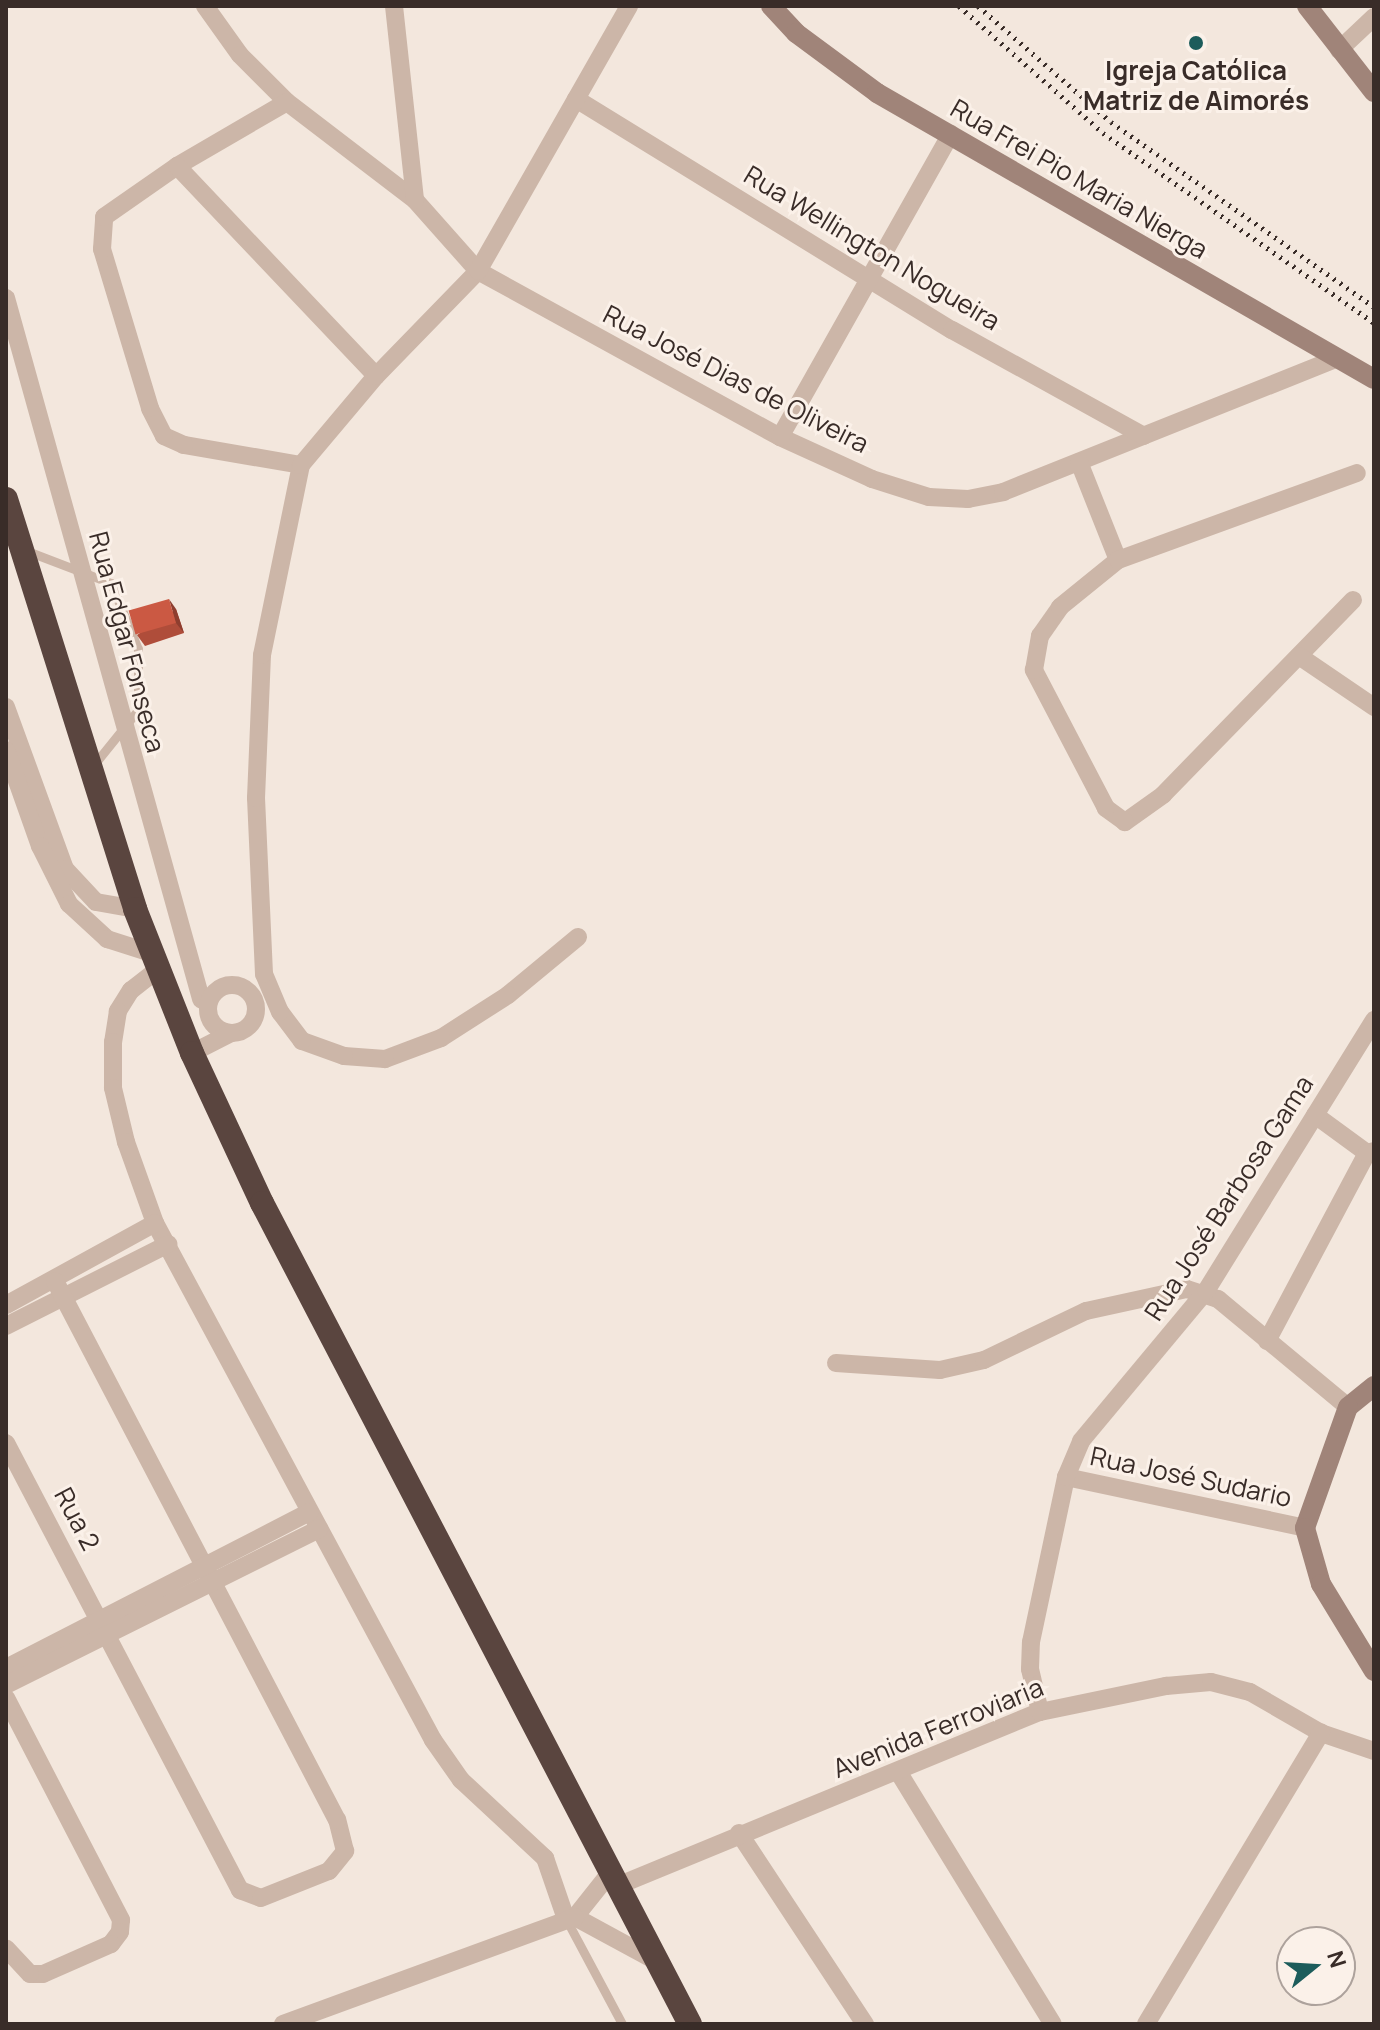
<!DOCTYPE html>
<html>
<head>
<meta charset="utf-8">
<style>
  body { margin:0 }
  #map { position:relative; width:1380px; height:2030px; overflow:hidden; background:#f3e7dd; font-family:Manrope,sans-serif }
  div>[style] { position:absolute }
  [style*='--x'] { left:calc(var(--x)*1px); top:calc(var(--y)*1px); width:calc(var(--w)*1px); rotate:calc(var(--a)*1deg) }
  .lane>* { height:9px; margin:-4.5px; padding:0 4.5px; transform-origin:4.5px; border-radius:4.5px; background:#ccb6a8 }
  .street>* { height:18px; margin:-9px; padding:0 9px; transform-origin:9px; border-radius:9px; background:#ccb6a8 }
  .street>.ring { margin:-9px; padding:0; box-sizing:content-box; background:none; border:18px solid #ccb6a8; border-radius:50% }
  .secondary>* { height:20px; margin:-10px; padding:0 10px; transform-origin:10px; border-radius:10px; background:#a08479 }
  .highway>* { height:24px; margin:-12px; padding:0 12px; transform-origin:12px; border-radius:12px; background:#5a453f }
  .rail>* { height:5px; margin-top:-2.5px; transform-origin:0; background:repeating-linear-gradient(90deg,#392c28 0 2px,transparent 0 8px) }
  .wall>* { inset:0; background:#af4d3a }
  .shaded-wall>* { inset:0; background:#8e3e2f }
  .building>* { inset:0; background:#cb5943; transform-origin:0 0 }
  .dots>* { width:22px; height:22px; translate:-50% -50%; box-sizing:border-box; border:4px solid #fbf1e9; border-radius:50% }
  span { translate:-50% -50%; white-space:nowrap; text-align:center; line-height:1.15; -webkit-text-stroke:6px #fbf1e9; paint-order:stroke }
  .poi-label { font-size:26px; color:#392c28; font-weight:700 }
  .street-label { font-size:26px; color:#392c28 }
  .frame { position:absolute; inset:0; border:8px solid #392c28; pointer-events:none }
  .north { position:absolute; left:1276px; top:1926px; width:80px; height:80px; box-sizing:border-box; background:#fbf1e9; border:2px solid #ada29c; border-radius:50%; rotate:72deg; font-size:22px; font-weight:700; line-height:32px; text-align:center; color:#392c28 }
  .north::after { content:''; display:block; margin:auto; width:28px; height:36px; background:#1c5c5b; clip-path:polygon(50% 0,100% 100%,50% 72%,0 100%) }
</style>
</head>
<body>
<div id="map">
  <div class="lane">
    <i style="--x:27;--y:551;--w:90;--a:20.9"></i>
    <i style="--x:111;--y:583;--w:71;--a:67.8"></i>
    <i style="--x:138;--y:649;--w:61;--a:90"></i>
    <i style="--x:138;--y:710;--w:73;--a:128.9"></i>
    <i style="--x:566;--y:1919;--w:119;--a:61.9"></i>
  </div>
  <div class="street">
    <i style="--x:205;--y:6;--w:60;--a:54.5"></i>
    <i style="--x:240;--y:55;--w:66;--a:45"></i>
    <i style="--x:287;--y:102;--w:161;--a:37.4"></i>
    <i style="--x:415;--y:200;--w:95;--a:48.4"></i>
    <i style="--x:478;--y:271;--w:345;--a:28.8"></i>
    <i style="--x:780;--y:437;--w:101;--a:24.5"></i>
    <i style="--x:872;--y:479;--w:60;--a:17.5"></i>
    <i style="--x:929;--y:497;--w:39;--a:3"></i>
    <i style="--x:968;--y:499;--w:36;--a:-11"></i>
    <i style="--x:1003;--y:492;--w:361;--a:-21.8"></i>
    <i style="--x:394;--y:6;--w:195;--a:83.8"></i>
    <i style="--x:1339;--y:50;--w:48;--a:-43.3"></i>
    <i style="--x:576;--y:99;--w:441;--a:31.6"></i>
    <i style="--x:952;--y:330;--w:219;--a:28.9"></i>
    <i style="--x:177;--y:166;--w:127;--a:-30.2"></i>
    <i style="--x:6;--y:298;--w:728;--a:74.45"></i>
    <i style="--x:780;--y:437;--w:348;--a:-60.6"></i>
    <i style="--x:1079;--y:462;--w:105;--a:68.3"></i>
    <i style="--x:301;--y:465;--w:119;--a:-170.3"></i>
    <i style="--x:184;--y:445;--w:22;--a:-156"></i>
    <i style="--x:164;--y:436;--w:31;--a:-117"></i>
    <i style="--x:150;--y:408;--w:166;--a:-106.8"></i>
    <i style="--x:102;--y:249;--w:32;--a:-86"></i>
    <i style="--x:104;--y:217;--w:89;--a:-34.9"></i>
    <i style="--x:177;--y:166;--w:289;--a:46.5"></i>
    <i style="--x:1353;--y:600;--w:272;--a:134.3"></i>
    <i style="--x:1163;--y:795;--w:47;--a:144.6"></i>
    <i style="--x:1125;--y:822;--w:24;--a:-144"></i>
    <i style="--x:1106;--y:808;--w:156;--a:-117.6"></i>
    <i style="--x:1034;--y:670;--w:35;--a:-80"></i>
    <i style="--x:1040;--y:636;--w:35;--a:-55"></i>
    <i style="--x:1060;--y:607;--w:75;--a:-39"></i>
    <i style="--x:1118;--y:560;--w:254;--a:-20"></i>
    <i style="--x:1299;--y:656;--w:91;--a:34.2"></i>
    <i style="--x:6;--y:707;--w:172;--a:70"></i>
    <i style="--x:65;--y:869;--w:45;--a:46.8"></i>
    <i style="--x:96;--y:902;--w:40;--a:10"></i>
    <i style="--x:6;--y:750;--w:102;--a:70.5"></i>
    <i style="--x:40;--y:846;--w:65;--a:63.4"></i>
    <i style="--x:69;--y:904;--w:52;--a:42.6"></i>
    <i style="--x:107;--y:939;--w:46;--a:17.7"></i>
    <i style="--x:578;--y:937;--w:91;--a:140.4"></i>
    <i style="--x:508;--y:995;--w:80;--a:147.3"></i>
    <i style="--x:441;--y:1038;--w:60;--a:159.4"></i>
    <i style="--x:385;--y:1059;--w:41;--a:-175.8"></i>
    <i style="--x:344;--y:1056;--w:45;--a:-160.3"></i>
    <i style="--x:302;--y:1041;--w:36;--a:-127"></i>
    <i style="--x:280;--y:1012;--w:41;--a:-112.8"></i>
    <i style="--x:264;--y:974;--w:176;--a:-92.6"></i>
    <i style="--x:256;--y:798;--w:143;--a:-87.6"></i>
    <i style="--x:262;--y:655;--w:194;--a:-78.4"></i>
    <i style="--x:301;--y:465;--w:116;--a:-49.9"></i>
    <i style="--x:376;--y:376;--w:146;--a:-45.8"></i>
    <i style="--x:478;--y:271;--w:305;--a:-60.3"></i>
    <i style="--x:157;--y:970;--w:33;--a:142"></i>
    <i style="--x:131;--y:990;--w:25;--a:122"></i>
    <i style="--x:118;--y:1011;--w:31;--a:99"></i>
    <i style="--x:113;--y:1042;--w:46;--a:90"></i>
    <i style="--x:113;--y:1088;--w:56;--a:76.5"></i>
    <i style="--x:126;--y:1142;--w:86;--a:70.3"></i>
    <i style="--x:155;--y:1223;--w:587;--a:61.73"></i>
    <i style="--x:433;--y:1740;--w:49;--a:55"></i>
    <i style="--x:461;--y:1780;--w:115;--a:42.9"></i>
    <i style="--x:545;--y:1858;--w:65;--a:71"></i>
    <i class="ring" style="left:208px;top:985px;width:30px;height:30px"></i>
    <i style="--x:192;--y:1053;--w:44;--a:-27.1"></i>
    <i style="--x:1315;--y:1115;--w:64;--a:36.2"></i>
    <i style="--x:6;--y:1305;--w:170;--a:-28.8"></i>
    <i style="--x:6;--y:1326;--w:182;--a:-26.8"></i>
    <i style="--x:1267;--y:1341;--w:213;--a:-62"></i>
    <i style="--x:1367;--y:1153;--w:7;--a:-16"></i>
    <i style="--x:836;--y:1363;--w:104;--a:3.9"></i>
    <i style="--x:940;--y:1370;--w:45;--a:-12.8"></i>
    <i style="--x:984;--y:1360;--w:113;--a:-25.7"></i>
    <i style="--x:1086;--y:1311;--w:103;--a:-12.3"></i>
    <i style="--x:1187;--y:1289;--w:33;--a:18"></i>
    <i style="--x:1218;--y:1299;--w:169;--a:39.7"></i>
    <i style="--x:6;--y:1443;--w:505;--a:62.37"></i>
    <i style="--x:240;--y:1890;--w:22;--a:21"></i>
    <i style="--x:261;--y:1898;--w:73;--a:-21.7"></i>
    <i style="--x:329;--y:1871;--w:26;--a:-51"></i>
    <i style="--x:345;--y:1851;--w:32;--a:-104"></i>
    <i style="--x:337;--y:1820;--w:608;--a:-117.62"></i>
    <i style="--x:1066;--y:1477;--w:244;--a:12"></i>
    <i style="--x:6;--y:1668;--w:341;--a:-27.2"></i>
    <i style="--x:6;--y:1685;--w:350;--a:-26.5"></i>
    <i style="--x:6;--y:1698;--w:250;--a:62.6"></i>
    <i style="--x:121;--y:1920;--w:12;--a:95"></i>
    <i style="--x:120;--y:1932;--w:15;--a:127"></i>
    <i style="--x:111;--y:1944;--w:74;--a:156.2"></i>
    <i style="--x:43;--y:1974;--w:13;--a:180"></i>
    <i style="--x:30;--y:1974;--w:35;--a:-133"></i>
    <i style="--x:1040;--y:1712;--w:44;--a:-103.1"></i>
    <i style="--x:1030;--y:1669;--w:27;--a:-88"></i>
    <i style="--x:1031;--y:1642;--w:169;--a:-78"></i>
    <i style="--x:1066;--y:1477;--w:39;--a:-67"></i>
    <i style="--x:1081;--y:1441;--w:195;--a:-50.2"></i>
    <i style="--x:1206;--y:1291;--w:319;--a:-58.2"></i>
    <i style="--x:899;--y:1773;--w:294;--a:58.5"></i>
    <i style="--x:739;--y:1833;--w:229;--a:56.6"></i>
    <i style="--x:617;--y:1886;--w:457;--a:-22.4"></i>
    <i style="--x:1040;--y:1712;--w:129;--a:-11.7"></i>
    <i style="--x:1166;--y:1686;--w:45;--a:-5.1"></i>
    <i style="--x:1211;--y:1682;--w:40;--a:14.4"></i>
    <i style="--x:1250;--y:1692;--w:82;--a:30"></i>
    <i style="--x:1321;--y:1733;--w:56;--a:18.8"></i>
    <i style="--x:575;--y:1917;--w:94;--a:28.5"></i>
    <i style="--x:575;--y:1917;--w:56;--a:-51.5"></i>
    <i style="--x:283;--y:2024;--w:311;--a:-20.1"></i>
    <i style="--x:1146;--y:2024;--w:340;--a:-59"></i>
  </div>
  <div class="secondary">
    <i style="--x:771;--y:6;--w:37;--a:47"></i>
    <i style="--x:796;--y:33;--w:101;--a:36.5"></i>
    <i style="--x:877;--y:93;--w:573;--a:29.92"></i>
    <i style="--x:1307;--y:6;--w:109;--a:52.1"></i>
    <i style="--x:1374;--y:1386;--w:33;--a:141"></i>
    <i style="--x:1348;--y:1407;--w:128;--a:109.6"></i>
    <i style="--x:1305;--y:1528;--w:58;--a:74.1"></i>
    <i style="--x:1321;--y:1584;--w:102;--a:58.7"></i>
  </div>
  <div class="highway">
    <i style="--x:6;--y:499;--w:430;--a:72.5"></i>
    <i style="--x:135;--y:909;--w:155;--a:68.4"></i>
    <i style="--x:192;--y:1053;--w:166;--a:65"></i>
    <i style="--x:262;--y:1203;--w:926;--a:62.47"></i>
  </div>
  <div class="rail">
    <i style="--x:959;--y:6;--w:192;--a:41.4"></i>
    <i style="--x:1103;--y:133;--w:331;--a:35"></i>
    <i style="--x:978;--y:6;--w:176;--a:41.1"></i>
    <i style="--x:1111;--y:122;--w:322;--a:35.1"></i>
  </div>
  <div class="wall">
    <i style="clip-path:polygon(176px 609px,184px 633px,145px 646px,137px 635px)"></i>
  </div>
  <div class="shaded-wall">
    <i style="clip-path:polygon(169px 599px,176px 609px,184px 633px,176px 623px)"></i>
  </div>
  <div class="building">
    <i style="left:169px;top:599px;width:25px;height:42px;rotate:74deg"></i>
  </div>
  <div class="dots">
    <i style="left:1196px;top:43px;background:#1c5c5b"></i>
  </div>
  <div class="poi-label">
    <span style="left:1196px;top:86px">Igreja Católica<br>Matriz de Aimorés</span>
  </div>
  <div class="street-label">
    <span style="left:1079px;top:179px;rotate:30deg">Rua Frei Pio Maria Nierga</span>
    <span style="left:872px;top:248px;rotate:31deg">Rua Wellington Nogueira</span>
    <span style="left:736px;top:379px;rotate:27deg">Rua José Dias de Oliveira</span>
    <span style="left:127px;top:642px;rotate:75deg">Rua Edgar Fonseca</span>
    <span style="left:1229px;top:1198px;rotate:-57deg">Rua José Barbosa Gama</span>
    <span style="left:1191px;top:1477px;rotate:12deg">Rua José Sudario</span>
    <span style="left:77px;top:1519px;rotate:62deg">Rua 2</span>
    <span style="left:938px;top:1728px;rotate:-22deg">Avenida Ferroviaria</span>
  </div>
  <div class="frame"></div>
  <div class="north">N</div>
</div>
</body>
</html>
